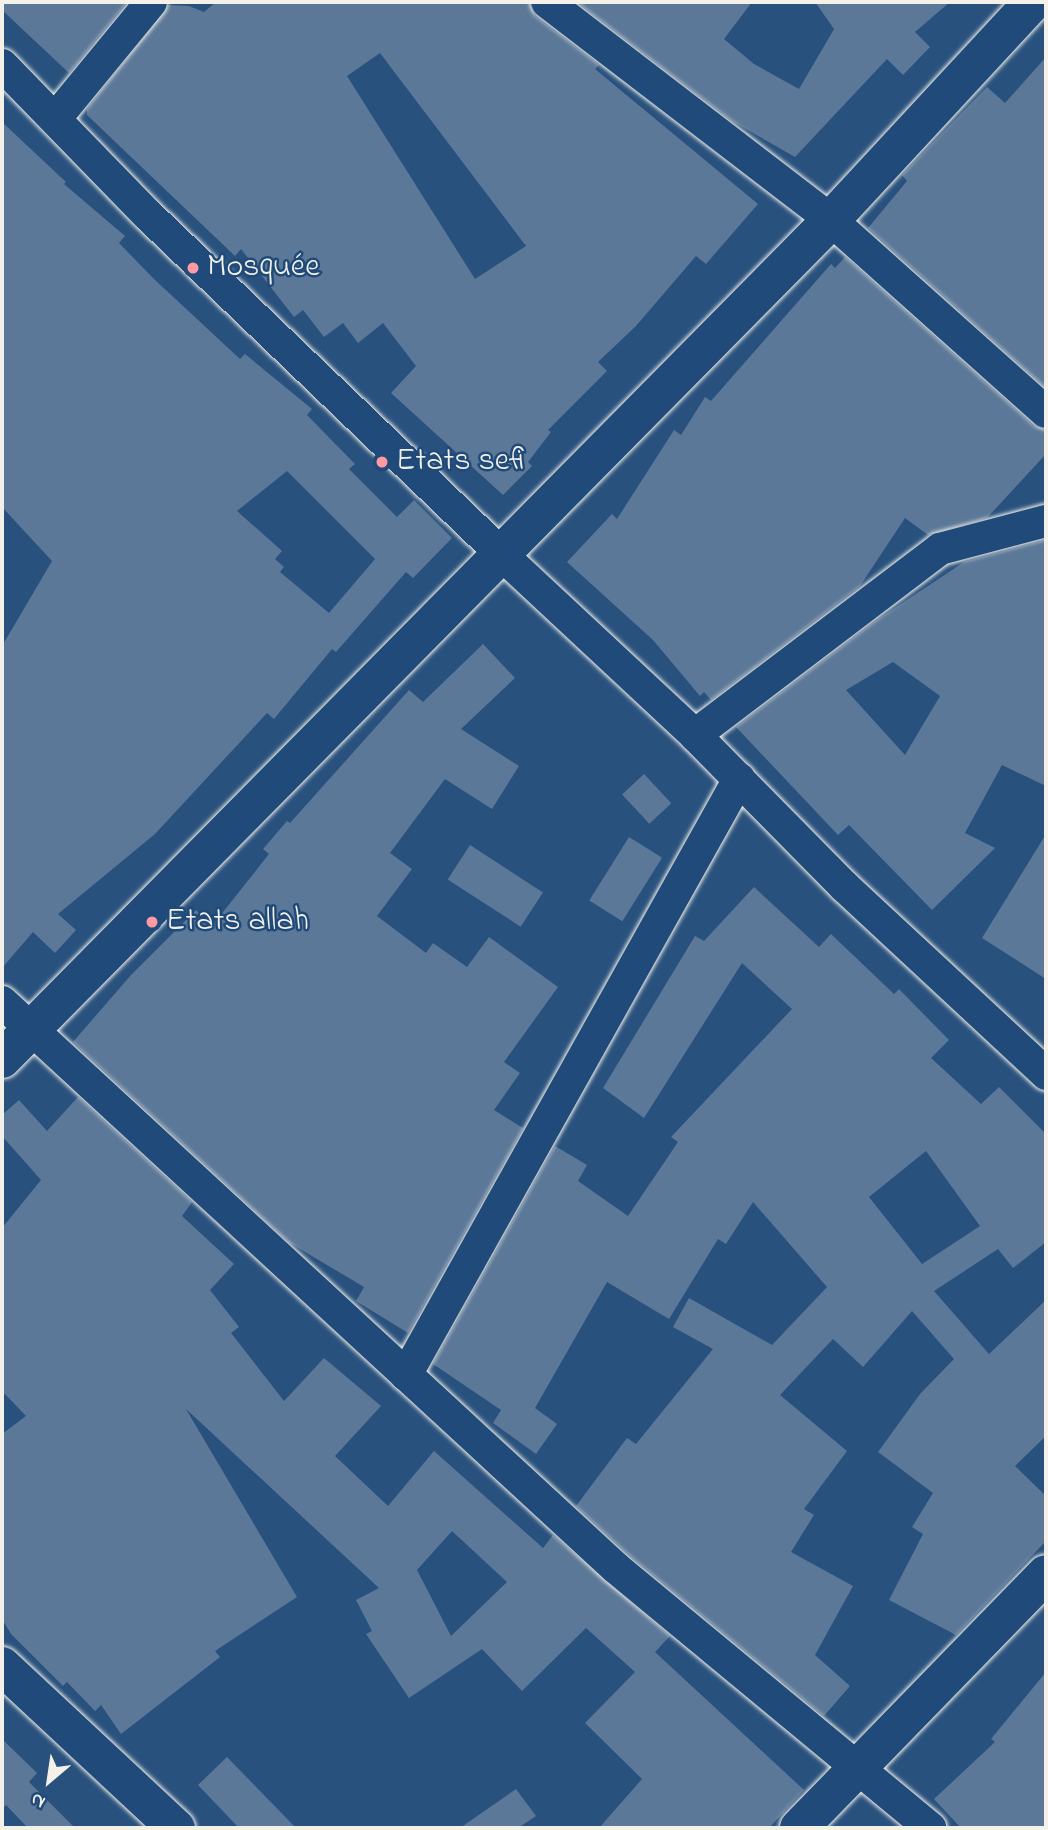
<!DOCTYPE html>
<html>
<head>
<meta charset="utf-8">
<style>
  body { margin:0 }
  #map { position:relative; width:1048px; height:1830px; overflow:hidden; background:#28517e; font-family:"Indie Flower",sans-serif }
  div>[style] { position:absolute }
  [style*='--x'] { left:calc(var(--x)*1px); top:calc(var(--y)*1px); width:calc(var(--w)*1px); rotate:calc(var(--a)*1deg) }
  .building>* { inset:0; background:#5b7899; transform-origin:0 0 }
  .roads { filter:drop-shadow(0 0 2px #f4f1e8) drop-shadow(0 0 2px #f4f1e8) }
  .minor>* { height:32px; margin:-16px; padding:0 16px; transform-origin:16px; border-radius:16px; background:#1f4a7a }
  .tertiary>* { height:38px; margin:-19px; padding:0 19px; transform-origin:19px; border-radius:19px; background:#1f4a7a }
  .dots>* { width:19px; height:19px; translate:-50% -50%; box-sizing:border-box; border:4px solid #1f4a7a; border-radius:50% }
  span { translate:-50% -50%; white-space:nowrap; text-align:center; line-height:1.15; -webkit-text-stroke:5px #1f4a7a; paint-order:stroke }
  .poi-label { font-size:32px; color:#f4f1e8 }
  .left { translate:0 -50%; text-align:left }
  .frame { position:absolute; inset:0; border:4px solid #f4f1e8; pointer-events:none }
  .north { position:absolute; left:14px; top:1746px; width:70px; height:70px; -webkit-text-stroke:5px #1f4a7a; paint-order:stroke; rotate:209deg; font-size:19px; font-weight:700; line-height:28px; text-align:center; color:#f4f1e8 }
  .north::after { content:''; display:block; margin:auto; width:24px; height:32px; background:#f4f1e8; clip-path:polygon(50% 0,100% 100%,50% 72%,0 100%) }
</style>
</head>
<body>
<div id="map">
  <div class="building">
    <i style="clip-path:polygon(2px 2px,127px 2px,69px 73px,2px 10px)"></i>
    <i style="clip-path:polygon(evenodd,216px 2px,529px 2px,535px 16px,599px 65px,595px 69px,758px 204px,706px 264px,696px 256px,636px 326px,598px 362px,607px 371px,548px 430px,551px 432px,528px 462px,532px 466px,503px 495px,391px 393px,416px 366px,383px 323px,358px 343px,343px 323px,324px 337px,303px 310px,294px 317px,241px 249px,235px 256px,87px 115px,87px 109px,169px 5px,189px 6px,204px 12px,216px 2px,380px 53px,526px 246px,475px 279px,347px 76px,380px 53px)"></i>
    <i style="clip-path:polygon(577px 2px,752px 2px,724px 39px,754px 64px,799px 89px,834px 29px,815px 2px,950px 2px,915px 32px,930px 47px,903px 75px,887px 59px,795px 157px,732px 121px)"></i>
    <i style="clip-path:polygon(1046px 57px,1046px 388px,868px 228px,907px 181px,902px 175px,987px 87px,1005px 103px)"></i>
    <i style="clip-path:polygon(evenodd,2px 122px,66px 182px,64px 184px,125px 236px,119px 243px,154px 279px,240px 359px,245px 354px,312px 409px,307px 415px,355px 464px,349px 469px,397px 517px,414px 500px,452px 538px,413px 578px,406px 572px,336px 652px,332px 649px,274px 719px,267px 713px,155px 834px,58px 914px,76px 930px,55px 953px,33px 932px,2px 968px,2px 646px,52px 561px,2px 507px,2px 122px,287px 471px,375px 559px,329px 613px,280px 572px,284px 567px,275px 559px,282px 551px,237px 511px,287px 471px)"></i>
    <i style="clip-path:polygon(845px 257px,1034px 426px,1046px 430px,1046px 454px,987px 518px,928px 535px,905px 518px,860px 586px,711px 700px,704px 692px,700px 696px,653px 640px,567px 562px,612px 514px,617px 519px,674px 430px,681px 435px,705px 397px,711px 401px,831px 264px,835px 268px)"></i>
    <i style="clip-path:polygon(evenodd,1046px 540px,1046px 786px,1002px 765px,965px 833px,995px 848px,932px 910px,849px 825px,838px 835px,736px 727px,877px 620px,964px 562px,1046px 540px,893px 662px,940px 696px,905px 755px,846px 690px,893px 662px)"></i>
    <i style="clip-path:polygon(483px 644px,515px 678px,461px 729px,519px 766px,492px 809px,445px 779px,390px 853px,412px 869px,377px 916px,426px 953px,433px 943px,467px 967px,489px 937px,558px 987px,504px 1062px,520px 1073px,494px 1110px,523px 1128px,408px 1333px,356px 1301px,364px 1287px,290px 1243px,73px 1042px,131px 975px,196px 910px,212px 926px,269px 854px,263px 849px,287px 821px,290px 823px,409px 690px,423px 702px)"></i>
    <i style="left:644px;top:774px;width:40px;height:30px;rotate:47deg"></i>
    <i style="clip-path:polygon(1046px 834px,1046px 979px,982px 938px)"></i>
    <i style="left:629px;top:837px;width:39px;height:75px;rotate:32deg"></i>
    <i style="left:470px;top:845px;width:87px;height:41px;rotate:33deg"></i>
    <i style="clip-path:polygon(evenodd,754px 887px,819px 947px,831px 934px,894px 994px,899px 989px,949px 1040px,931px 1058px,981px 1104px,999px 1087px,1046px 1134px,1046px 1242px,1013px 1268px,998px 1249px,934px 1291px,989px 1354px,1046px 1300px,1046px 1436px,1015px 1466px,1046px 1496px,1046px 1541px,956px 1635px,889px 1600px,923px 1534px,912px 1527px,933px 1493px,878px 1452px,920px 1394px,954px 1359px,912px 1311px,863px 1367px,833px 1339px,780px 1395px,847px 1451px,804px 1509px,814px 1515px,791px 1552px,853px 1586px,815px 1655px,850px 1686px,824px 1716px,628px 1554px,576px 1506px,627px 1438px,636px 1444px,713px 1349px,673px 1327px,689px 1298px,772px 1345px,827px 1287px,753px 1202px,726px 1244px,718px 1239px,669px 1319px,607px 1282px,535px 1408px,557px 1424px,536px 1454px,493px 1423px,501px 1410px,433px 1364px,555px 1146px,587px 1165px,578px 1181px,628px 1216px,678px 1142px,671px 1137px,792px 1009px,742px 963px,644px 1118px,603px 1088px,695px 936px,704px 941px,754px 887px,926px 1151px,980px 1226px,922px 1264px,869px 1197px,926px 1151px)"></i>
    <i style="clip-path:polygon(evenodd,78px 1097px,192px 1202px,182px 1216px,234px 1264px,210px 1290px,239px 1327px,231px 1333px,284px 1401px,324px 1358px,381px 1406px,335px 1456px,388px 1506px,434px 1451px,543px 1548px,553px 1535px,670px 1636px,655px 1652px,804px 1790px,769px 1828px,599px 1828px,642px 1779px,585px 1723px,635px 1672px,586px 1628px,522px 1691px,482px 1649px,409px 1698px,366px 1634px,372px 1631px,356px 1600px,379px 1588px,186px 1409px,297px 1597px,215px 1651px,220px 1657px,121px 1734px,101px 1705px,95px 1711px,67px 1682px,63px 1686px,11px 1634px,2px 1619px,2px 1434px,26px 1416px,2px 1391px,2px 1228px,41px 1180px,2px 1136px,2px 1115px,19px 1100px,47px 1131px,78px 1097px,452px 1531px,507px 1582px,451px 1636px,417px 1570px,452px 1531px)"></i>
    <i style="clip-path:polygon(1046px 1672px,1046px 1828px,961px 1828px,934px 1799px,995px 1742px,991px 1739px)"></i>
    <i style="clip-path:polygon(2px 1739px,37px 1773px,29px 1782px,75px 1828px,28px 1828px,6px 1805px,2px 1810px)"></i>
    <i style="clip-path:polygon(227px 1757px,296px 1828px,239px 1828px,198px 1785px)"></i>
    <i style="clip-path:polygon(516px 1789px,536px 1816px,518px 1828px,460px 1828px)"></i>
  </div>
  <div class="roads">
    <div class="minor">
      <i style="--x:547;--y:2;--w:358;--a:37.5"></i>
      <i style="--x:831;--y:220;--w:288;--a:41.8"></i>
      <i style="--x:2;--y:65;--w:209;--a:45.8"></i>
      <i style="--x:148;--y:215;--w:489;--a:43.8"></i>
      <i style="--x:501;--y:554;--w:265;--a:43"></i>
      <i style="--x:695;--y:735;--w:214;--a:45.4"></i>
      <i style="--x:845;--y:887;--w:275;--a:42.9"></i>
      <i style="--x:55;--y:119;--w:151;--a:-50.6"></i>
      <i style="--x:695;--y:735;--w:308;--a:-37.2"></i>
      <i style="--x:940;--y:549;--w:110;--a:-14.8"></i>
      <i style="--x:2;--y:1002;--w:835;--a:42.67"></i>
      <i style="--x:616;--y:1568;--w:408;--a:39.6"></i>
      <i style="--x:406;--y:1375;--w:683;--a:-60.81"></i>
    </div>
    <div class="tertiary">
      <i style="--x:2;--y:1059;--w:1179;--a:-45.34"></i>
      <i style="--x:831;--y:220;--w:297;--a:-47.2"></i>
      <i style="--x:2;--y:1666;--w:238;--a:43"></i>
      <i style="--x:799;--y:1828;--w:354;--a:-45.8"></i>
    </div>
  </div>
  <div class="dots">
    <i style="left:193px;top:268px;background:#ff9aa2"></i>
    <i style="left:382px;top:462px;background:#ff9aa2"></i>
    <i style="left:152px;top:922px;background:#ff9aa2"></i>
  </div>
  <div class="poi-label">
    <span class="left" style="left:207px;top:268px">Mosquée</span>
    <span class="left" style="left:396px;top:462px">Etats sefi</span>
    <span class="left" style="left:166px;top:922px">Etats allah</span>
  </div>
  <div class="frame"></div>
  <div class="north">N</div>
</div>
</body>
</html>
